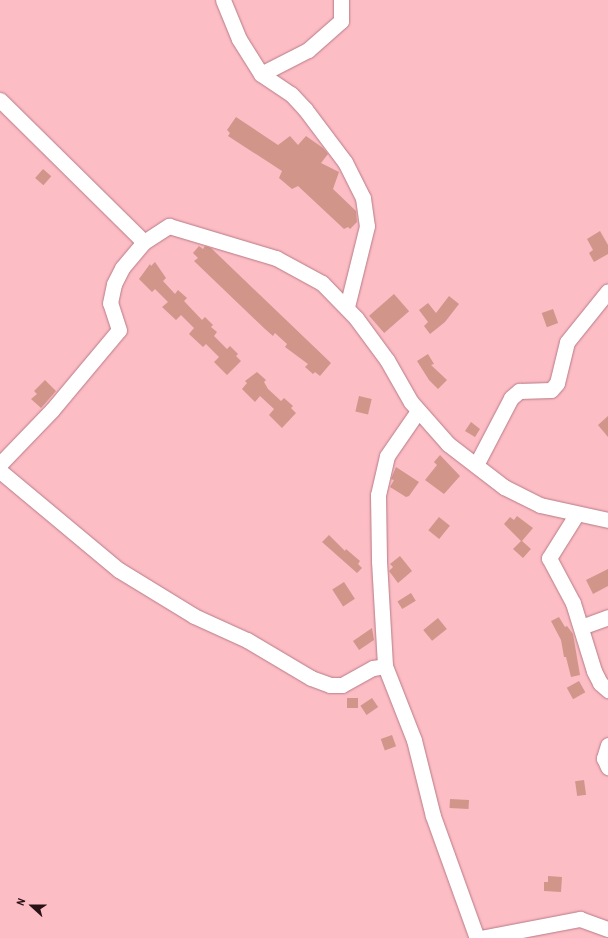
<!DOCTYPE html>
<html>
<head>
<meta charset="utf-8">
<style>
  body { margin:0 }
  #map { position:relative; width:608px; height:938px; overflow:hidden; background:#fdbdc5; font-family:"Archivo Narrow",sans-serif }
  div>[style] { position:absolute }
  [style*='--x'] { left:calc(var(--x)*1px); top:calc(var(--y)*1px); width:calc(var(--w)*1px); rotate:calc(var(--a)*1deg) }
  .building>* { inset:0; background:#d1958a; transform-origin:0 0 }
  .roads { filter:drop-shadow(0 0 1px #b77b84) drop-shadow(0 0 1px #b77b84) }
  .minor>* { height:15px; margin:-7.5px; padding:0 7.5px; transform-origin:7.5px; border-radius:7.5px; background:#fff }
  span { translate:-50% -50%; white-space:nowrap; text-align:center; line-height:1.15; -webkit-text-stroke:3px #fdbdc5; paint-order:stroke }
  .north { position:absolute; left:12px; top:886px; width:40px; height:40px; -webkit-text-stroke:3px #fdbdc5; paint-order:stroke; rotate:291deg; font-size:11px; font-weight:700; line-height:16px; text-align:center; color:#291216 }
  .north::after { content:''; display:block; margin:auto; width:14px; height:18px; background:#291216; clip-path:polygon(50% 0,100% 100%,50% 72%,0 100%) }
</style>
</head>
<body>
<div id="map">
  <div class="building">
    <i style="clip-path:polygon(236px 117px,278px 145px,290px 136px,298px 145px,306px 136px,323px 148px,328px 154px,321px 163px,339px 172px,333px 189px,356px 211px,357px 222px,350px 229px,348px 227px,344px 229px,298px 186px,292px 189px,279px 178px,282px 171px,228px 136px,230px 133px,227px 130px)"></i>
    <i style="left:43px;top:169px;width:11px;height:12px;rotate:41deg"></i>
    <i style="clip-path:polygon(600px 231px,608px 245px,608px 254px,594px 262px,589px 253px,593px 250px,587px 239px)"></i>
    <i style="clip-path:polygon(199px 246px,203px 249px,205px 246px,211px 248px,331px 363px,320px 376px,315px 372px,313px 374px,305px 367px,308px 364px,285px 347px,287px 344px,275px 333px,273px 336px,265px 329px,194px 261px,198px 258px,193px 253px)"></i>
    <i style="clip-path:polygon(155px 262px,166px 278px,163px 281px,175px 294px,178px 290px,187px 298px,184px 301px,202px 320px,205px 317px,213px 325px,211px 327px,217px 332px,214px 336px,227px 349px,230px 346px,238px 354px,236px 356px,241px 361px,227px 375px,214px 362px,219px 357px,206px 344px,203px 347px,189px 334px,194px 328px,181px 315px,176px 320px,162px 307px,168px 302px,155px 289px,152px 292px,139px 279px,150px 264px,151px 266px)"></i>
    <i style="left:394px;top:294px;width:23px;height:33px;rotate:49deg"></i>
    <i style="clip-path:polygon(449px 296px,459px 304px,445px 322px,430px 334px,424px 326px,428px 322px,419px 310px,428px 303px,436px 313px)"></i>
    <i style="left:553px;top:309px;width:15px;height:12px;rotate:70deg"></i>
    <i style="clip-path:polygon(428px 354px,434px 364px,431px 365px,447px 380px,438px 389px,429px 380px,417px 361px)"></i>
    <i style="clip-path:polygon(257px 372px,266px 380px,264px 382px,268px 389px,281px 401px,284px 398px,293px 406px,291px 408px,296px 413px,282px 428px,269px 415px,274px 409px,260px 396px,255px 402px,242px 389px,247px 383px,245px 381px)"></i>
    <i style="clip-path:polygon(45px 380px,56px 391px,41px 408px,31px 399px,37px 394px,34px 391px)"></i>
    <i style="left:359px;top:396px;width:13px;height:16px;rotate:13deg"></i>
    <i style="clip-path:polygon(608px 416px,608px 437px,598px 425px)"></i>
    <i style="clip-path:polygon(471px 422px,480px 429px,475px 437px,465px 431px)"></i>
    <i style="clip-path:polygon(440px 455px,460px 476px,444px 494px,425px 480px,437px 465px,434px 462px)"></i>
    <i style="clip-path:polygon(396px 467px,419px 482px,409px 496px,406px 497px,390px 487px,394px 480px,391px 479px)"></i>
    <i style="clip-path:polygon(517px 516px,533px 528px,522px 541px,531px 549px,523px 558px,513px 549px,521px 541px,504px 524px,510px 517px,514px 520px)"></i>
    <i style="left:439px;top:517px;width:14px;height:17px;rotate:39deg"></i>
    <i style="clip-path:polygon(329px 535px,345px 551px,346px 549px,360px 561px,358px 564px,362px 568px,357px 573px,322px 542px)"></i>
    <i style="clip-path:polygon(400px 556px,412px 571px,398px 583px,389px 571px,393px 567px,390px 564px)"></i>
    <i style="clip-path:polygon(608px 569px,608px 586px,593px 594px,586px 580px)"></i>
    <i style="left:344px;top:582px;width:20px;height:14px;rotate:57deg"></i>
    <i style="left:411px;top:593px;width:9px;height:16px;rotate:58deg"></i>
    <i style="clip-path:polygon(559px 617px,565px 627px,567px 626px,573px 634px,580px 675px,571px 677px,566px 657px,564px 657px,561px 640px,551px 621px)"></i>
    <i style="left:438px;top:618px;width:14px;height:19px;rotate:51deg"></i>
    <i style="clip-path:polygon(372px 628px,374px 640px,359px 650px,353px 641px)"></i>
    <i style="left:579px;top:681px;width:13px;height:14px;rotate:61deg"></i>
    <i style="left:358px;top:698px;width:10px;height:11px;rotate:90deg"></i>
    <i style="left:372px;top:698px;width:11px;height:14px;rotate:56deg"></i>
    <i style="left:392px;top:735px;width:12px;height:12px;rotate:70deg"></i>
    <i style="left:584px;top:780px;width:15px;height:9px;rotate:82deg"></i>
    <i style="left:450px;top:799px;width:19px;height:9px;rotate:3deg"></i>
    <i style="clip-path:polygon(548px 876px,562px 877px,561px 892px,544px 891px,544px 882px,548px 882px)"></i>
  </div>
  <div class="roads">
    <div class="minor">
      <i style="--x:223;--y:0;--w:42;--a:67.7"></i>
      <i style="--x:239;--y:39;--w:41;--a:57.8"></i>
      <i style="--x:261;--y:74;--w:36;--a:34"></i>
      <i style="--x:291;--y:94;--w:21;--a:47"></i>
      <i style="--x:305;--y:109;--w:66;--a:53"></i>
      <i style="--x:345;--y:162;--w:40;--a:63.4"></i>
      <i style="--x:363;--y:198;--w:28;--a:82"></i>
      <i style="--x:367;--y:226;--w:83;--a:103.9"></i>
      <i style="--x:261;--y:74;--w:53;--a:-27.1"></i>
      <i style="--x:308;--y:50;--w:44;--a:-41.3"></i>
      <i style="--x:341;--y:21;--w:21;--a:-90"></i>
      <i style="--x:0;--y:100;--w:202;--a:44.6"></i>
      <i style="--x:418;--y:411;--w:55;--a:124.6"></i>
      <i style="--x:387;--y:456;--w:40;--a:103"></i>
      <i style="--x:378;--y:495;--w:66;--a:89.1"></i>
      <i style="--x:379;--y:561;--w:105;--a:86.7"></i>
      <i style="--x:385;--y:666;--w:79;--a:68.6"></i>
      <i style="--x:414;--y:740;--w:78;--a:76"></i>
      <i style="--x:433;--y:816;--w:130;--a:70.2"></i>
      <i style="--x:0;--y:464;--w:75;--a:-46.1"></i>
      <i style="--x:52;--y:410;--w:104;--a:-50.1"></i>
      <i style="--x:119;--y:330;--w:28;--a:-108"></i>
      <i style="--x:110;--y:303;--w:19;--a:-78"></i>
      <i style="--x:114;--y:284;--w:18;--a:-63"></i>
      <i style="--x:122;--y:268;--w:34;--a:-50"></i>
      <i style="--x:144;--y:242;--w:30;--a:-33"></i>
      <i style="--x:169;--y:226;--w:112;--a:16.7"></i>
      <i style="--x:276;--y:258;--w:52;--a:28.5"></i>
      <i style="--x:322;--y:283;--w:49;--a:45.8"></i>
      <i style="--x:356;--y:318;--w:52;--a:53.6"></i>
      <i style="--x:387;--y:360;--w:48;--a:60.3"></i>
      <i style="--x:411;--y:402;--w:56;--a:48.6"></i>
      <i style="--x:448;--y:444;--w:71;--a:37.5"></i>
      <i style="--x:504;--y:487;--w:40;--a:26.6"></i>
      <i style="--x:540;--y:505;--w:70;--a:12.4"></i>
      <i style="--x:476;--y:465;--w:76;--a:-62.4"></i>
      <i style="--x:511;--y:398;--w:11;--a:-41"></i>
      <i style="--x:519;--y:391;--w:32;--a:-2"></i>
      <i style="--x:551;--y:390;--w:9;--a:-49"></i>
      <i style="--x:557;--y:383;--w:42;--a:-76.3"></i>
      <i style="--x:567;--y:342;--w:65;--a:-51.2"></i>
      <i style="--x:0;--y:471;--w:155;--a:39.8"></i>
      <i style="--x:119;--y:570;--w:88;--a:31.5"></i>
      <i style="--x:194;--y:616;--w:58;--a:24.4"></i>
      <i style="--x:247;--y:640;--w:74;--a:30.7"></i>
      <i style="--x:311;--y:678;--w:20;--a:20"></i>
      <i style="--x:330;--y:685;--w:12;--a:0"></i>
      <i style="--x:342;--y:685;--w:35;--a:-29"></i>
      <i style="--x:373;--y:668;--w:12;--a:-9"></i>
      <i style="--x:576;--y:515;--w:51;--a:122.1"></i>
      <i style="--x:549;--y:558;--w:51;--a:61.9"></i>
      <i style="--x:573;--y:603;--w:71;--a:72.8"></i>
      <i style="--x:594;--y:671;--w:13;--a:63"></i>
      <i style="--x:600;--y:683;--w:11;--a:41"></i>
      <i style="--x:581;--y:627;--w:29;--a:-20"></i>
      <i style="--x:608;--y:745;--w:14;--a:107"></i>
      <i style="--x:604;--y:758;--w:10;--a:66"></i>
      <i style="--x:480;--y:938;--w:102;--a:-10.8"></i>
      <i style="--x:580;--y:919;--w:30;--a:20"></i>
    </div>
  </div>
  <div class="north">N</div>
</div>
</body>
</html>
